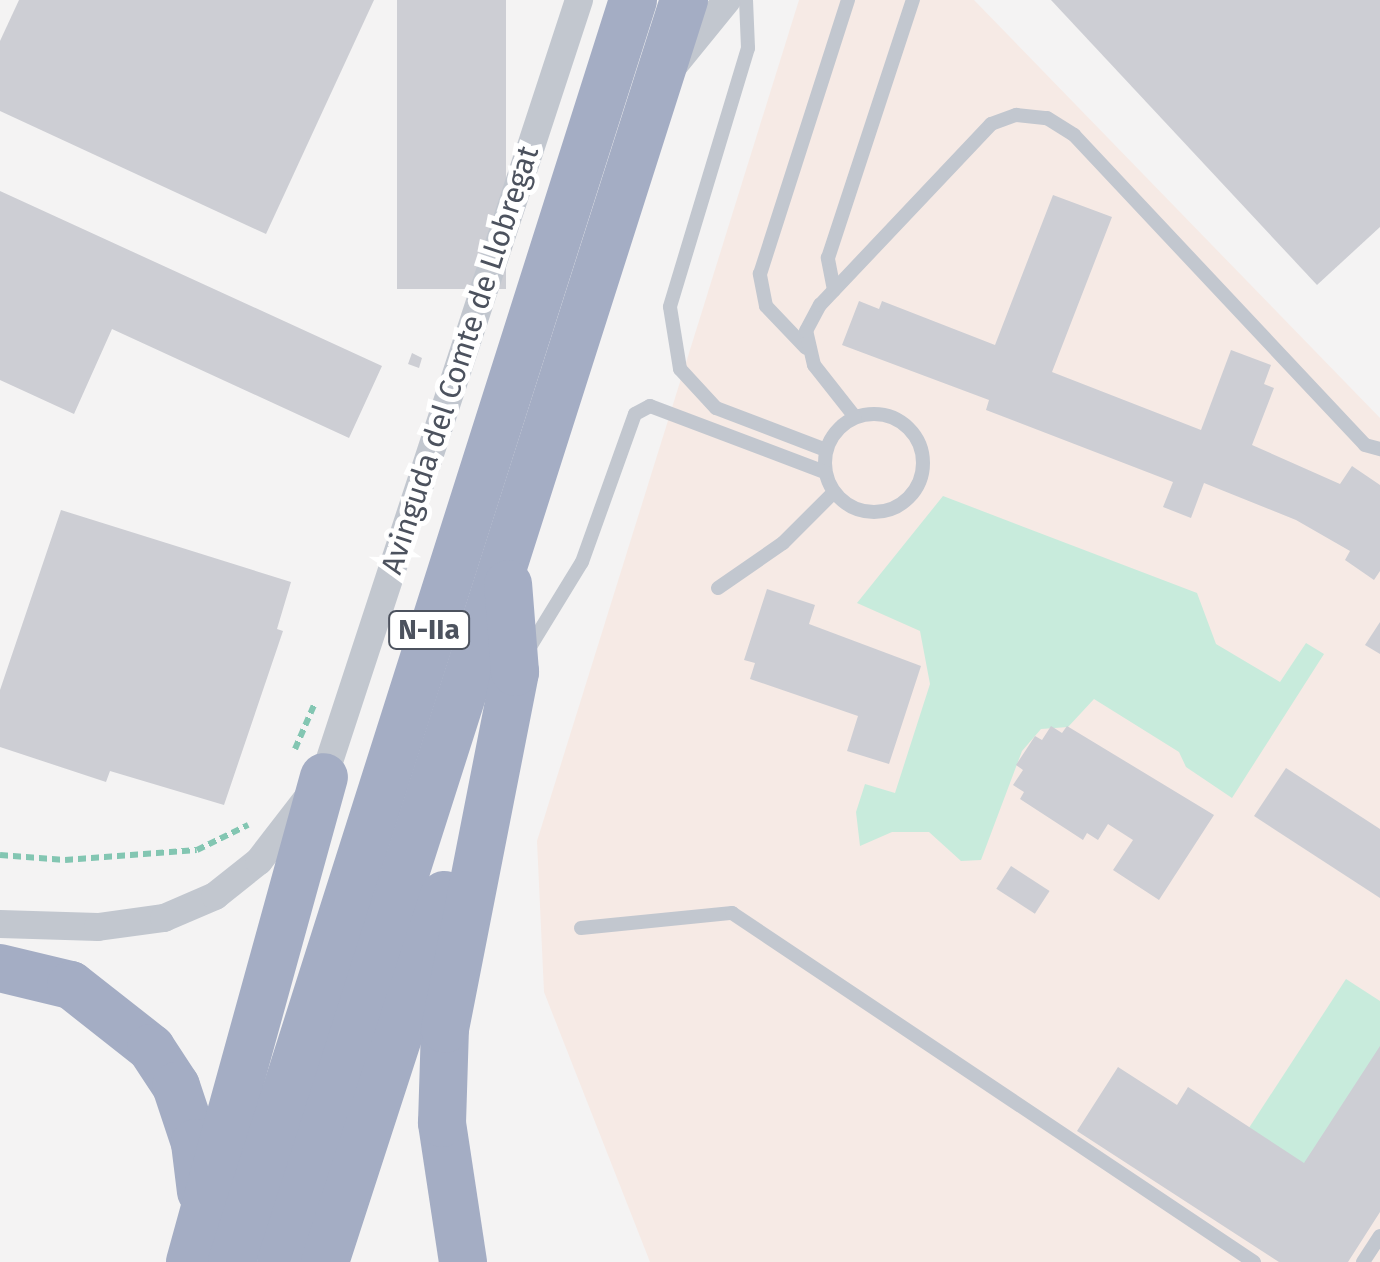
<!DOCTYPE html>
<html>
<head>
<meta charset="utf-8">
<style>
  body { margin:0 }
  #map { position:relative; width:1380px; height:1262px; overflow:hidden; background:#f4f3f3; font-family:"Fira Sans",sans-serif }
  div>[style] { position:absolute }
  [style*='--x'] { left:calc(var(--x)*1px); top:calc(var(--y)*1px); width:calc(var(--w)*1px); rotate:calc(var(--a)*1deg) }
  .medical>* { inset:0; background:#f6eae5 }
  .green>* { inset:0; background:#c8ebdc }
  .building>* { inset:0; background:#cdced4; transform-origin:0 0 }
  .path>* { height:6px; margin-top:-3px; transform-origin:0; background:repeating-linear-gradient(90deg,#83c6b2 0 8px,transparent 0 13px) }
  .service>* { height:14px; margin:-7px; padding:0 7px; transform-origin:7px; border-radius:7px; background:#c2c7cf }
  .service>.ring { margin:-7px; padding:0; box-sizing:content-box; background:none; border:14px solid #c2c7cf; border-radius:50% }
  .minor>* { height:28px; margin:-14px; padding:0 14px; transform-origin:14px; border-radius:14px; background:#c2c7cf }
  .trunk>* { height:48px; margin:-24px; padding:0 24px; transform-origin:24px; border-radius:24px; background:#a4adc4 }
  span { translate:-50% -50%; white-space:nowrap; text-align:center; line-height:1.15; -webkit-text-stroke:10px #fff; paint-order:stroke }
  .shield-label span { padding:2px 8px; background:#fff; border:2px solid; border-radius:8px; -webkit-text-stroke-width:0 }
  .shield-label { font-size:28px; color:#4c525e; font-weight:700 }
  .street-label { font-size:30px; color:#4c525e }
</style>
</head>
<body>
<div id="map">
  <div class="medical">
    <i style="clip-path:polygon(799px 0,974px 0,1380px 418px,1380px 1262px,650px 1262px,544px 992px,537px 841px)"></i>
  </div>
  <div class="green">
    <i style="clip-path:polygon(943px 496px,1197px 593px,1216px 644px,1280px 682px,1306px 643px,1324px 654px,1232px 798px,1186px 767px,1179px 752px,1094px 699px,1068px 727px,1041px 729px,1022px 751px,981px 860px,961px 861px,929px 832px,892px 832px,860px 846px,856px 812px,865px 784px,895px 793px,930px 684px,920px 631px,857px 603px)"></i>
    <i style="clip-path:polygon(1346px 979px,1380px 1001px,1380px 1099px,1324px 1186px,1245px 1134px)"></i>
  </div>
  <div class="building">
    <i style="clip-path:polygon(19px 0,374px 0,266px 234px,0 111px,0 41px)"></i>
    <i style="left:397px;top:0;width:109px;height:289px"></i>
    <i style="clip-path:polygon(1051px 0,1380px 0,1380px 227px,1317px 285px)"></i>
    <i style="clip-path:polygon(0 191px,382px 366px,349px 438px,112px 329px,74px 414px,0 380px)"></i>
    <i style="clip-path:polygon(1053px 195px,1112px 217px,1052px 372px,1201px 430px,1231px 350px,1271px 365px,1264px 384px,1274px 388px,1252px 445px,1340px 484px,1352px 466px,1380px 485px,1380px 571px,1374px 580px,1345px 560px,1350px 551px,1296px 520px,1204px 483px,1191px 518px,1163px 507px,1173px 482px,986px 410px,989px 400px,842px 345px,859px 301px,879px 309px,882px 301px,995px 345px)"></i>
    <i style="clip-path:polygon(412px 353px,422px 358px,419px 368px,408px 364px)"></i>
    <i style="clip-path:polygon(61px 510px,291px 582px,277px 629px,283px 631px,224px 805px,110px 771px,106px 782px,0 747px,0 690px)"></i>
    <i style="clip-path:polygon(767px 589px,815px 605px,809px 624px,921px 666px,889px 764px,847px 751px,858px 716px,750px 679px,755px 663px,744px 660px)"></i>
    <i style="clip-path:polygon(1380px 622px,1380px 654px,1365px 645px)"></i>
    <i style="clip-path:polygon(1051px 726px,1062px 733px,1067px 726px,1214px 815px,1159px 900px,1113px 870px,1133px 840px,1108px 824px,1098px 840px,1087px 833px,1083px 840px,1020px 799px,1024px 792px,1013px 785px,1023px 770px,1016px 765px,1035px 736px,1042px 740px)"></i>
    <i style="clip-path:polygon(1286px 768px,1380px 829px,1380px 898px,1254px 816px)"></i>
    <i style="left:1011px;top:866px;width:46px;height:27px;rotate:33deg"></i>
    <i style="clip-path:polygon(1380px 1046px,1380px 1212px,1348px 1262px,1279px 1262px,1077px 1131px,1118px 1067px,1177px 1105px,1188px 1087px,1304px 1163px)"></i>
  </div>
  <div class="path">
    <i style="--x:295;--y:749;--w:48;--a:-66.6"></i>
    <i style="--x:0;--y:855;--w:65;--a:4.4"></i>
    <i style="--x:65;--y:860;--w:132;--a:-4.3"></i>
    <i style="--x:197;--y:850;--w:57;--a:-26.1"></i>
  </div>
  <div class="service">
    <i style="--x:746;--y:0;--w:48;--a:87.6"></i>
    <i style="--x:748;--y:48;--w:270;--a:106.8"></i>
    <i style="--x:670;--y:307;--w:63;--a:80.8"></i>
    <i style="--x:680;--y:369;--w:53;--a:47.3"></i>
    <i style="--x:716;--y:408;--w:118;--a:20.9"></i>
    <i style="--x:834;--y:290;--w:33;--a:-101"></i>
    <i style="--x:828;--y:258;--w:272;--a:-71.8"></i>
    <i style="--x:806;--y:348;--w:58;--a:-133.6"></i>
    <i style="--x:766;--y:306;--w:33;--a:-101"></i>
    <i style="--x:760;--y:274;--w:288;--a:-72.2"></i>
    <i class="ring" style="left:825px;top:414px;width:84px;height:84px"></i>
    <i style="--x:855;--y:417;--w:66;--a:-128.3"></i>
    <i style="--x:814;--y:365;--w:35;--a:-103"></i>
    <i style="--x:806;--y:331;--w:30;--a:-62"></i>
    <i style="--x:820;--y:305;--w:249;--a:-46.6"></i>
    <i style="--x:991;--y:124;--w:27;--a:-20"></i>
    <i style="--x:1016;--y:115;--w:31;--a:6"></i>
    <i style="--x:1047;--y:118;--w:32;--a:32"></i>
    <i style="--x:1074;--y:135;--w:425;--a:46.8"></i>
    <i style="--x:1365;--y:445;--w:16;--a:15"></i>
    <i style="--x:718;--y:588;--w:79;--a:-34.7"></i>
    <i style="--x:783;--y:543;--w:72;--a:-45"></i>
    <i style="--x:528;--y:650;--w:103;--a:-58.5"></i>
    <i style="--x:582;--y:562;--w:157;--a:-70.3"></i>
    <i style="--x:635;--y:414;--w:17;--a:-28"></i>
    <i style="--x:650;--y:406;--w:187;--a:20.7"></i>
    <i style="--x:581;--y:928;--w:152;--a:-5.7"></i>
    <i style="--x:732;--y:913;--w:628;--a:33.77"></i>
    <i style="--x:1363;--y:1262;--w:31;--a:-57"></i>
  </div>
  <div class="minor">
    <i style="--x:671;--y:69;--w:89;--a:-50.9"></i>
    <i style="--x:0;--y:924;--w:98;--a:1.8"></i>
    <i style="--x:98;--y:927;--w:67;--a:-7.8"></i>
    <i style="--x:164;--y:918;--w:56;--a:-23.3"></i>
    <i style="--x:215;--y:896;--w:56;--a:-38.5"></i>
    <i style="--x:259;--y:861;--w:106;--a:-52.3"></i>
    <i style="--x:324;--y:777;--w:818;--a:-71.83"></i>
  </div>
  <div class="trunk">
    <i style="--x:0;--y:968;--w:73;--a:13.5"></i>
    <i style="--x:71;--y:985;--w:102;--a:38.2"></i>
    <i style="--x:151;--y:1048;--w:45;--a:56.7"></i>
    <i style="--x:176;--y:1086;--w:60;--a:71.6"></i>
    <i style="--x:195;--y:1143;--w:49;--a:83"></i>
    <i style="--x:190;--y:1262;--w:503;--a:-74.56"></i>
    <i style="--x:232;--y:1262;--w:1324;--a:-72.37"></i>
    <i style="--x:281;--y:1262;--w:1325;--a:-72.29"></i>
    <i style="--x:325;--y:1262;--w:386;--a:-72"></i>
    <i style="--x:463;--y:1262;--w:141;--a:-98.6"></i>
    <i style="--x:442;--y:1123;--w:94;--a:-88.2"></i>
    <i style="--x:445;--y:1029;--w:364;--a:-78.9"></i>
    <i style="--x:515;--y:672;--w:88;--a:-94.5"></i>
  </div>
  <div class="shield-label">
    <span style="left:429px;top:630px">N-IIa</span>
  </div>
  <div class="street-label">
    <span style="left:460px;top:360px;rotate:-72deg">Avinguda del Comte de Llobregat</span>
  </div>
</div>
</body>
</html>
